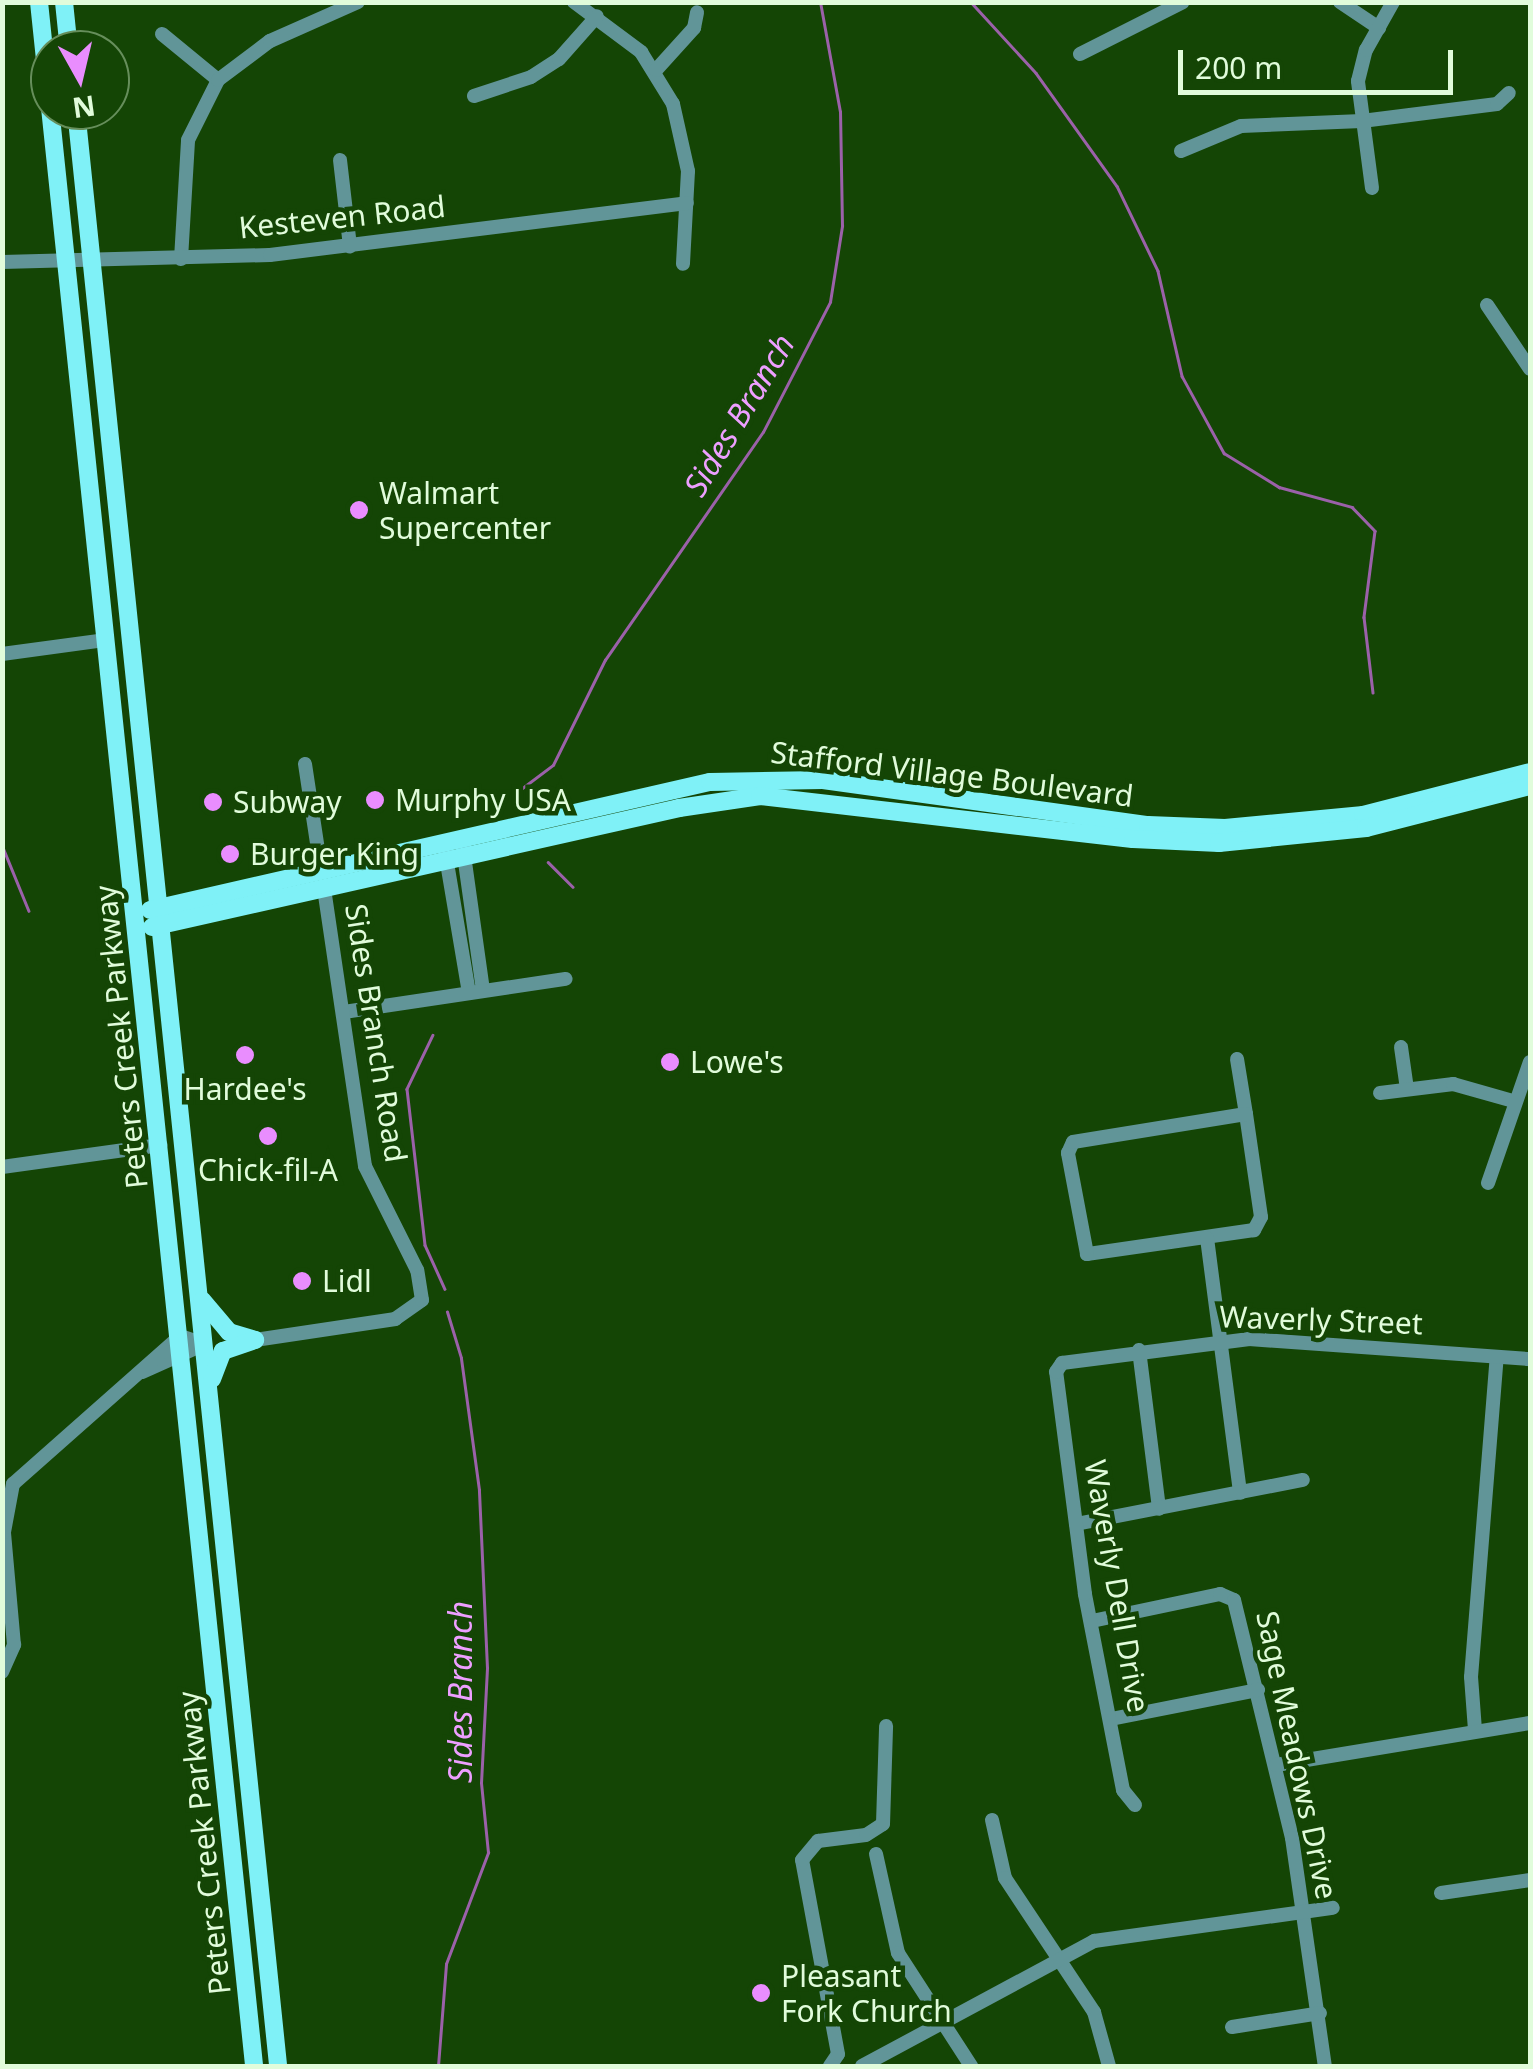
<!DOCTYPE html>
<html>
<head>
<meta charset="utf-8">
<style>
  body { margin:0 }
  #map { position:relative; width:1533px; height:2069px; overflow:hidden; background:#144505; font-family:"Noto Sans",sans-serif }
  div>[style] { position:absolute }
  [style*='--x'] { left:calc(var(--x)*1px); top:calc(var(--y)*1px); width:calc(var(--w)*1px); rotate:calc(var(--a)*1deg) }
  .stream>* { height:2.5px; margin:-1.25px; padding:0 1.25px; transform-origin:1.25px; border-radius:1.25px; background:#9b61a9 }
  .minor>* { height:14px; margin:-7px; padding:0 7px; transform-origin:7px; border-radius:7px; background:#619598 }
  .major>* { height:18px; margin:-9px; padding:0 9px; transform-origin:9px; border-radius:9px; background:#7ff1f7 }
  .dots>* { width:28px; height:28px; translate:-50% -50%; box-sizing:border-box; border:5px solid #144505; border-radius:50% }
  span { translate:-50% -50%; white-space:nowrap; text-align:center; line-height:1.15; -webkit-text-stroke:9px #144505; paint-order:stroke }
  .street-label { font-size:30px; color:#e1fcdb }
  .poi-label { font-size:30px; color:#e1fcdb }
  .left { translate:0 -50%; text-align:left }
  .water-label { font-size:32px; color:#ed9fff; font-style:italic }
  .frame { position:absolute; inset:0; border:5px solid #e1fcdb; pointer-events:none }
  .north { position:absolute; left:30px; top:30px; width:100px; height:100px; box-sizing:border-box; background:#144505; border:2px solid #668e5b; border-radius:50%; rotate:172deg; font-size:28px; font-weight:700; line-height:40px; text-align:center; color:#e1fcdb }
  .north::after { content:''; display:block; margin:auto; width:35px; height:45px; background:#e98dfe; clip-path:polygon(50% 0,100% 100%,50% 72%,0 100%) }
  .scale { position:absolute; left:1178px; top:50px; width:275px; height:45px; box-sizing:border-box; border:5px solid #e1fcdb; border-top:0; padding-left:12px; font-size:30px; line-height:35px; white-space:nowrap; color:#e1fcdb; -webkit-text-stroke:8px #144505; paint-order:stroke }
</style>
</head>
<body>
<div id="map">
  <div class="stream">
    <i style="--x:971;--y:2;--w:96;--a:47.5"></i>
    <i style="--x:1036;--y:73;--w:139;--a:54.4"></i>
    <i style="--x:1117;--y:186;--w:94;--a:64.2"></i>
    <i style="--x:1158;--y:271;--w:108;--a:77.1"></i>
    <i style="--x:1182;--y:376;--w:88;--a:61.4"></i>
    <i style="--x:1224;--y:453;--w:65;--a:31.7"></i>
    <i style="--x:1279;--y:487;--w:76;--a:15.3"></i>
    <i style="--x:1352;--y:507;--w:33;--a:46"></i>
    <i style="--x:1375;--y:531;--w:87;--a:97.3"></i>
    <i style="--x:1364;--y:617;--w:76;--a:83.2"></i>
    <i style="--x:513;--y:795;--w:50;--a:-36.9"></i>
    <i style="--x:553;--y:765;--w:117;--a:-63.7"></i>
    <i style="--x:605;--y:660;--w:277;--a:-55.3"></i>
    <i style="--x:763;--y:432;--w:146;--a:-62.7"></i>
    <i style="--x:830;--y:302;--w:77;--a:-81"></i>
    <i style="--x:842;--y:226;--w:114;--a:-91"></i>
    <i style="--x:840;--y:112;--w:112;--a:-100.3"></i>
    <i style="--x:2;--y:845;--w:71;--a:67.8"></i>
    <i style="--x:548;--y:862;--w:35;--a:45"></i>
    <i style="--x:433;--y:1035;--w:60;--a:115.7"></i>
    <i style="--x:407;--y:1089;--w:157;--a:83.4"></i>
    <i style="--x:425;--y:1245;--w:48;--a:65.6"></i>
    <i style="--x:438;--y:2066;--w:102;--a:-85.5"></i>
    <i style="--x:446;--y:1964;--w:119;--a:-69.3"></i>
    <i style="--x:488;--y:1853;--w:70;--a:-95.7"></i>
    <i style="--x:481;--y:1783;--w:115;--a:-87"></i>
    <i style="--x:487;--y:1668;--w:178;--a:-92.6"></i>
    <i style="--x:479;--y:1490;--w:133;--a:-97.8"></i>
    <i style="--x:461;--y:1358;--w:48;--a:-106.9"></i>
  </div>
  <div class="minor">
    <i style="--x:574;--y:2;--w:84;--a:36.7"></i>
    <i style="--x:641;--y:52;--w:61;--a:58.4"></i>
    <i style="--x:673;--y:104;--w:69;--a:77.4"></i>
    <i style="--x:688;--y:171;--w:93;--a:93.1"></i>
    <i style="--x:1340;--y:2;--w:47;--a:33.7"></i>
    <i style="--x:162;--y:34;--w:72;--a:39.4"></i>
    <i style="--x:1080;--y:54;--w:115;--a:-26.8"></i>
    <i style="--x:656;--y:70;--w:57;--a:-47.9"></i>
    <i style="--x:694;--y:28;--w:16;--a:-79"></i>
    <i style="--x:474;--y:96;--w:60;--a:-18.4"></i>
    <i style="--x:531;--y:77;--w:33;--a:-33"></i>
    <i style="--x:559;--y:59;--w:57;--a:-48.5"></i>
    <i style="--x:1181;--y:151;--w:65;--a:-22.6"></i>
    <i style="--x:1241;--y:126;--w:121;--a:-2.4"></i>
    <i style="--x:1362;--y:121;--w:136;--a:-7.2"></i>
    <i style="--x:1497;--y:104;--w:16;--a:-43"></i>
    <i style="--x:340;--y:160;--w:87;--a:83.4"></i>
    <i style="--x:1372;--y:188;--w:108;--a:-97.5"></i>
    <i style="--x:1358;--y:81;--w:32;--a:-76"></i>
    <i style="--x:1366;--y:50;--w:55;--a:-60.6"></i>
    <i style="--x:181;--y:259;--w:119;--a:-86.6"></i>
    <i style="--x:188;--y:140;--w:67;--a:-63.4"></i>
    <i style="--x:218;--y:80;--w:65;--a:-36.9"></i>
    <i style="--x:270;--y:41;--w:96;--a:-23.9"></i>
    <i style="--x:2;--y:262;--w:268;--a:-1.5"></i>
    <i style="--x:270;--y:255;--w:420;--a:-7.1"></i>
    <i style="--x:1487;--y:305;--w:77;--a:56.1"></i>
    <i style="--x:2;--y:654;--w:105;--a:-7.7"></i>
    <i style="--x:305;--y:764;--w:107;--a:81.4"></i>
    <i style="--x:463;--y:848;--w:144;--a:82"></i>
    <i style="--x:445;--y:851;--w:144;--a:80.4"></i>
    <i style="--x:344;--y:1012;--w:224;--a:-8.5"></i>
    <i style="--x:1401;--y:1047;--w:42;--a:81.9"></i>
    <i style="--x:1237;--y:1059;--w:56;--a:80.7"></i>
    <i style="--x:1380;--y:1093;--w:74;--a:-7"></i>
    <i style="--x:1453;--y:1084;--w:62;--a:15.8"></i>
    <i style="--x:1246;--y:1114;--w:104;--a:81.7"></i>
    <i style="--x:1261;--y:1217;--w:15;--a:118"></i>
    <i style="--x:1254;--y:1230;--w:169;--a:171.8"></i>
    <i style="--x:1087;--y:1254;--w:103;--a:-100.7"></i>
    <i style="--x:1068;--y:1153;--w:12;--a:-66"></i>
    <i style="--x:1073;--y:1142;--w:175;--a:-9.2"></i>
    <i style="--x:2;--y:1167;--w:160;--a:-7.9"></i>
    <i style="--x:1488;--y:1183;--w:128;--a:-70.9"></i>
    <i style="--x:1207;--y:1238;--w:257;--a:82.6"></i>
    <i style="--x:255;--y:1340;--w:142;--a:-8.5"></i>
    <i style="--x:395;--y:1319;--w:33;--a:-35"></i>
    <i style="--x:422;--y:1300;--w:30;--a:-99"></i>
    <i style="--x:417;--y:1270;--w:116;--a:-116.6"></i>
    <i style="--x:365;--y:1166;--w:281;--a:-98.4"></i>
    <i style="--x:1139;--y:1350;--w:160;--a:82.8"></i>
    <i style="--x:142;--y:1372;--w:69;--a:-24"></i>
    <i style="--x:1076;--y:1524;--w:231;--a:-11"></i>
    <i style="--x:1092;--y:1621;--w:131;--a:-11.9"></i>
    <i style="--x:1220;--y:1594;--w:15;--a:23"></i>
    <i style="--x:1234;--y:1600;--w:245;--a:76.3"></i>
    <i style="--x:1292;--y:1838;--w:230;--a:81.8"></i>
    <i style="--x:2;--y:1672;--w:30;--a:-66"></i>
    <i style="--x:14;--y:1645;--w:113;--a:-95.1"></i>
    <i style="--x:4;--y:1532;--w:49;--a:-79.4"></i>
    <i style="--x:13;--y:1484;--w:223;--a:-41.5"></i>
    <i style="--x:180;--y:1336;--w:26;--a:18"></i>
    <i style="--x:1111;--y:1719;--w:150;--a:-11.2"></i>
    <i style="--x:1475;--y:1730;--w:53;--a:-94.3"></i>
    <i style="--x:1471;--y:1677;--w:321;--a:-85.4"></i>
    <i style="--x:1276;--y:1765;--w:257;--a:-9.4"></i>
    <i style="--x:1135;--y:1805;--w:19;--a:-129"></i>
    <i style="--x:1123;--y:1790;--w:200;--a:-101"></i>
    <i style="--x:1085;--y:1594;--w:224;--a:-97.4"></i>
    <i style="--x:1056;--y:1372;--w:11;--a:-56"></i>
    <i style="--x:1062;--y:1363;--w:189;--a:-7.3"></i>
    <i style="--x:1249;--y:1339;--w:282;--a:4.1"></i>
    <i style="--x:992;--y:1820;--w:59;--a:77.4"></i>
    <i style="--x:1005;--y:1878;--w:161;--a:56.4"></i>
    <i style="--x:1094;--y:2012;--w:56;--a:74.5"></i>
    <i style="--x:876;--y:1854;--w:101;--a:77.5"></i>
    <i style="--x:898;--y:1953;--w:135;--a:57.1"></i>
    <i style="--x:1441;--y:1893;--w:90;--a:-8.3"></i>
    <i style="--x:1232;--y:2027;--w:89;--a:-9"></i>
    <i style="--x:830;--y:2066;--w:14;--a:-56"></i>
    <i style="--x:838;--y:2054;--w:197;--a:-100.5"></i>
    <i style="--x:802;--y:1860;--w:25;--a:-50"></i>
    <i style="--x:818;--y:1841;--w:48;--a:-7.1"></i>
    <i style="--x:866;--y:1835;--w:20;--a:-33"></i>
    <i style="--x:883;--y:1824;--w:98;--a:-88.2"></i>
    <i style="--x:862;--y:2066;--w:264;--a:-28.3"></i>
    <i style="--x:1094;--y:1941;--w:241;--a:-7.9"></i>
  </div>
  <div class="major">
    <i style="--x:39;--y:2;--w:2075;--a:84.05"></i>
    <i style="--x:64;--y:2;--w:48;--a:84.1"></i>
    <i style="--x:76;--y:110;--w:1966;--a:84.1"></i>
    <i style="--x:150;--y:910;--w:574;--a:-12.88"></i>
    <i style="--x:710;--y:782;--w:113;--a:-1"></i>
    <i style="--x:823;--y:780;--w:328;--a:7.9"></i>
    <i style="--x:1148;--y:825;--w:77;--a:2.2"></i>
    <i style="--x:1225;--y:828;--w:139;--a:-5.4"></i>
    <i style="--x:1363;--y:815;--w:172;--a:-14.4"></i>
    <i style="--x:152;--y:927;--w:540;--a:-12.72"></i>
    <i style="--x:679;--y:808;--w:82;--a:-8.4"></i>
    <i style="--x:760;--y:796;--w:375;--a:6.6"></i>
    <i style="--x:1133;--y:839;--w:86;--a:2.7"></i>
    <i style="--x:1219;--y:843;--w:148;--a:-5.8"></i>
    <i style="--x:1366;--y:828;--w:169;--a:-14.4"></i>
    <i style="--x:202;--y:1300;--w:42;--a:49.8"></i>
    <i style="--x:229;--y:1332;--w:27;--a:17"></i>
    <i style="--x:212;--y:1379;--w:30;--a:-69"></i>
    <i style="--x:223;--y:1351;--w:34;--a:-19"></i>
  </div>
  <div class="dots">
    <i style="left:359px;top:510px;background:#e98dfe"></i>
    <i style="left:375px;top:800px;background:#e98dfe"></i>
    <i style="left:213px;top:802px;background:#e98dfe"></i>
    <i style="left:230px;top:854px;background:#e98dfe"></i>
    <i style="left:245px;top:1055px;background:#e98dfe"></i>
    <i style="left:670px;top:1062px;background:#e98dfe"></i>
    <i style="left:268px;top:1136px;background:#e98dfe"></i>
    <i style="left:302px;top:1281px;background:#e98dfe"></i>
    <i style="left:761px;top:1993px;background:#e98dfe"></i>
  </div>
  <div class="street-label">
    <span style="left:342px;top:217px;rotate:-6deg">Kesteven Road</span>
    <span style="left:952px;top:774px;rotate:7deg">Stafford Village Boulevard</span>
    <span style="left:376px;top:1033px;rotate:81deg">Sides Branch Road</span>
    <span style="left:121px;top:1037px;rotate:-96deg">Peters Creek Parkway</span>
    <span style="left:1321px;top:1320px;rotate:2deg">Waverly Street</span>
    <span style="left:1117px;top:1586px;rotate:80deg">Waverly Dell Drive</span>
    <span style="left:1297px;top:1755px;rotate:78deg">Sage Meadows Drive</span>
    <span style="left:204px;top:1843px;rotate:-96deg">Peters Creek Parkway</span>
  </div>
  <div class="poi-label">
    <span class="left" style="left:379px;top:510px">Walmart<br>Supercenter</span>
    <span class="left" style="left:395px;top:800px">Murphy USA</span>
    <span class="left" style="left:233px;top:802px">Subway</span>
    <span class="left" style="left:250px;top:854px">Burger King</span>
    <span class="left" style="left:690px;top:1062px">Lowe's</span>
    <span style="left:245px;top:1089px">Hardee's</span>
    <span style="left:268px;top:1170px">Chick-fil-A</span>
    <span class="left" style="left:322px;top:1281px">Lidl</span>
    <span class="left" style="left:781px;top:1993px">Pleasant<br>Fork Church</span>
  </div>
  <div class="water-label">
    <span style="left:739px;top:415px;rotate:-59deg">Sides Branch</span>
    <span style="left:460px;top:1692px;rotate:-90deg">Sides Branch</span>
  </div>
  <div class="frame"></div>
  <div class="north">N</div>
  <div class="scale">200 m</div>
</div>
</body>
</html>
